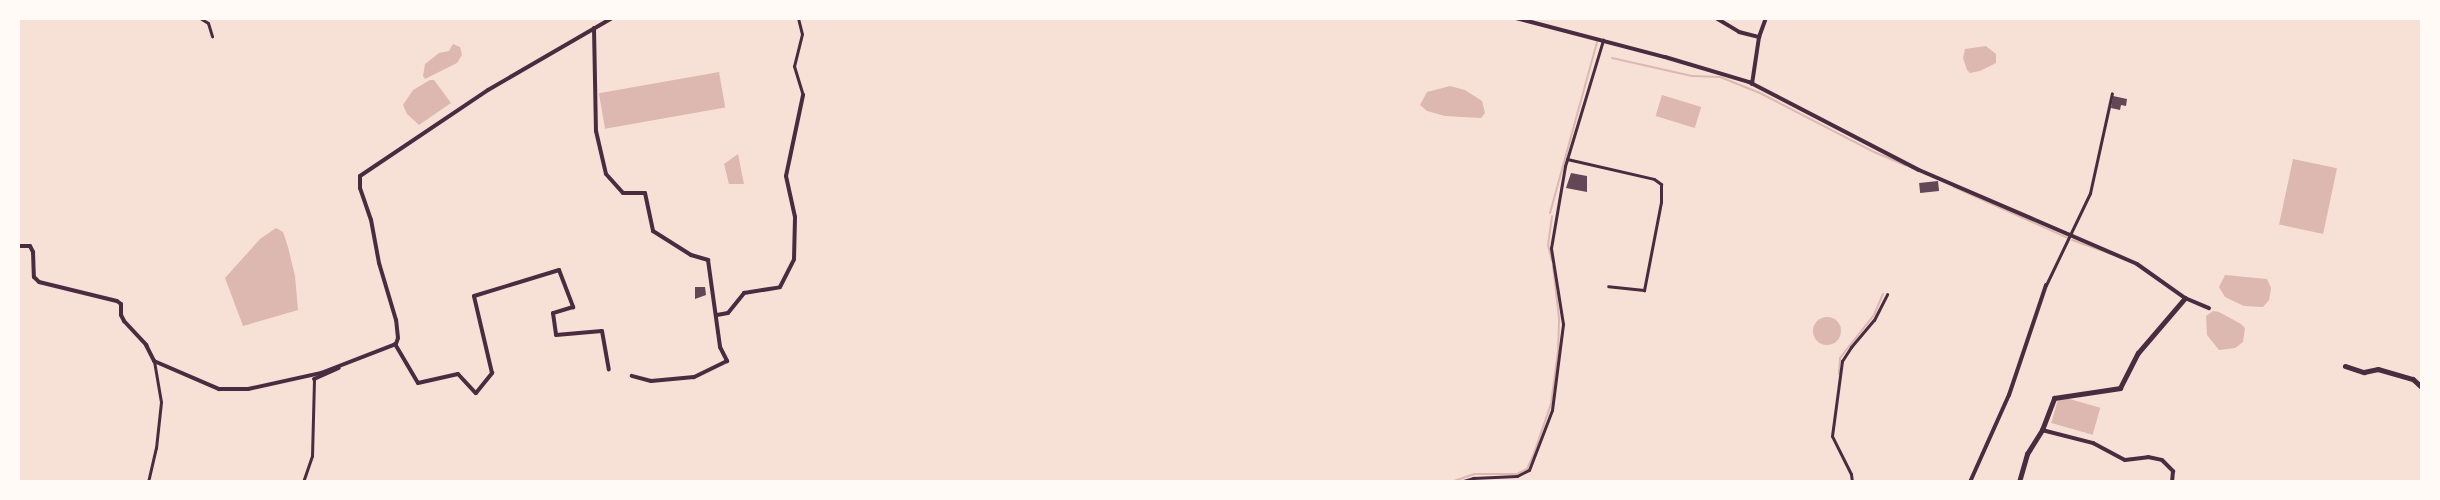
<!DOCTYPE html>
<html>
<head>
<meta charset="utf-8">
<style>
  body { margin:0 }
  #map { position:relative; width:2440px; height:500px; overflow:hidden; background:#f7e1d7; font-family:"DM Sans",sans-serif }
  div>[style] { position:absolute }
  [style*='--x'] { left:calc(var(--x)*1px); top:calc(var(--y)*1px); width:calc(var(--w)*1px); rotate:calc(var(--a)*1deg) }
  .water>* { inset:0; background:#dcb8b0; transform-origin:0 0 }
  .round { border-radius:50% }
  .stream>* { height:2px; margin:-1px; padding:0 1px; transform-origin:1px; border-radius:1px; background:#dcb8b0 }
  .building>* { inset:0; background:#644757; transform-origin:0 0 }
  .minor>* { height:3px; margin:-1.5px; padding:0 1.5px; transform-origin:1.5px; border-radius:1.5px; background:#4a2c40 }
  .tertiary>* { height:4px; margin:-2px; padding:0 2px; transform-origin:2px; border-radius:2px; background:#4a2c40 }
  .secondary>* { height:4.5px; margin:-2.25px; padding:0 2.25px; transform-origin:2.25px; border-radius:2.25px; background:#4a2c40 }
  span { translate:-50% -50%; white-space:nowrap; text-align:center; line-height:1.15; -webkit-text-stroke:6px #fffaf5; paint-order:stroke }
  .frame { position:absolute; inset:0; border:20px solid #fffaf5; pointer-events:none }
</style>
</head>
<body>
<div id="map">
  <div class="water">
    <i style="clip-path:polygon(453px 44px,460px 47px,462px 55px,457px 63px,425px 79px,423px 76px,425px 64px,439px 53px,449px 51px)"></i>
    <i style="clip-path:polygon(1986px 46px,1996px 54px,1996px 63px,1980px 71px,1970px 73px,1967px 70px,1963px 58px,1965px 49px)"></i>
    <i style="left:719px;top:72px;width:36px;height:122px;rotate:80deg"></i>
    <i style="clip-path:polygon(430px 80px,434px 80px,451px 103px,419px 125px,407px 114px,403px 105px,413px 90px)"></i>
    <i style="clip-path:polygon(1450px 86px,1465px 90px,1482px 101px,1485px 113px,1481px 118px,1445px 116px,1427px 111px,1420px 105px,1427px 92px)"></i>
    <i style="left:1662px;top:95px;width:41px;height:22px;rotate:17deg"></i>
    <i style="clip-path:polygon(738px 154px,744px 184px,729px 184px,724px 164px)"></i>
    <i style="left:2293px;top:159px;width:45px;height:67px;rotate:12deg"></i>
    <i style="clip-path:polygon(276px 228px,283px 232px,288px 247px,295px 276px,298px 310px,243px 326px,225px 278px,260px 239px)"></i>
    <i style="clip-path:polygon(2225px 275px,2267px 279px,2271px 288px,2269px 300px,2263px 307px,2244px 306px,2225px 297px,2219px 287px)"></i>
    <i style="clip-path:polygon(2213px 311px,2219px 312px,2241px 324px,2245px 328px,2243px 342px,2235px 348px,2219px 350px,2207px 335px,2206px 316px)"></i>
    <i class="round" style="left:1813px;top:317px;width:28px;height:28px"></i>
    <i style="left:2059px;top:396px;width:43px;height:28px;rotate:16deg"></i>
  </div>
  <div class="stream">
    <i style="--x:1612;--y:58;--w:82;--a:12.7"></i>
    <i style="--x:1692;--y:76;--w:28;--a:2"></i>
    <i style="--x:1720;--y:77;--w:43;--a:21.8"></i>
    <i style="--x:1760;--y:93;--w:128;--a:27.4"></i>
    <i style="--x:1874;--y:152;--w:34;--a:23"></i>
    <i style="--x:1954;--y:187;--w:125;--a:24.1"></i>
    <i style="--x:1550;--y:213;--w:177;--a:-74.6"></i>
    <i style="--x:2072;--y:240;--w:41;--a:19.7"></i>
    <i style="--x:1552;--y:261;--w:16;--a:-104"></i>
    <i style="--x:1548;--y:245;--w:29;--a:-82"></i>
    <i style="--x:1839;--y:374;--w:16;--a:-86"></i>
    <i style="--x:1840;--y:358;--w:55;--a:-51.7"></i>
    <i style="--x:1874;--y:315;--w:23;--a:-67"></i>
    <i style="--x:1451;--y:482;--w:24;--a:-19"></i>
    <i style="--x:1474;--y:474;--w:43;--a:0"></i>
    <i style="--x:1517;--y:474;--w:11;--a:-27"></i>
    <i style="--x:1527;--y:469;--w:17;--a:-66"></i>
    <i style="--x:1534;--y:453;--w:52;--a:-70.9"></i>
    <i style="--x:1551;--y:404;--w:53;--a:-82.5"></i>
    <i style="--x:1558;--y:351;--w:33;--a:-88"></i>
    <i style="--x:1559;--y:318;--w:52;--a:-96.6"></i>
  </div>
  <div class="building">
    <i style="clip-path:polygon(2113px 96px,2127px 99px,2126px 106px,2121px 105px,2120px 110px,2111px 108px)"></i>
    <i style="clip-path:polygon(1571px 173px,1587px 176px,1587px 192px,1566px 188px)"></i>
    <i style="left:1938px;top:181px;width:10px;height:19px;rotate:84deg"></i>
    <i style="clip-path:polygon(695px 287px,705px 287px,706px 295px,695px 299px)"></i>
  </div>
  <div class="minor">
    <i style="--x:200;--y:18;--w:9;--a:32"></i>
    <i style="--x:208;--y:23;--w:14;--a:73"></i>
    <i style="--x:798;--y:18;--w:16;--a:76"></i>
    <i style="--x:802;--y:34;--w:33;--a:104"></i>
    <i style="--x:794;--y:66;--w:30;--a:73"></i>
    <i style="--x:1567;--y:159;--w:89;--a:12.9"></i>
    <i style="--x:1654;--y:179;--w:9;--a:36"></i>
    <i style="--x:1661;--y:184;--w:18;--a:90"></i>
    <i style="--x:1661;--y:202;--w:90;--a:100.9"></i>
    <i style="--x:1644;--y:290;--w:36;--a:-174"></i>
    <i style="--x:2046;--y:285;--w:102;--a:-64.4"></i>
    <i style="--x:2090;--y:193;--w:102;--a:-77.6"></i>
    <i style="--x:148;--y:482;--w:35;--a:-77"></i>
    <i style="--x:156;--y:448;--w:46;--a:-83.8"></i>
    <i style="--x:161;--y:402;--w:42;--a:-99.7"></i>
    <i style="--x:303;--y:482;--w:28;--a:-71"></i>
    <i style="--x:312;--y:456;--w:78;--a:-88.5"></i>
    <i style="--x:1460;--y:482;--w:14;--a:-17"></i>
    <i style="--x:1473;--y:478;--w:44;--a:-2.6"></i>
    <i style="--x:1517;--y:476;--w:13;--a:-27"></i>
    <i style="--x:1529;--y:470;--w:64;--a:-69"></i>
    <i style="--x:1552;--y:410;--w:87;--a:-82.7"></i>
    <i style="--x:1563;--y:324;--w:77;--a:-99"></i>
    <i style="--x:1551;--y:248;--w:83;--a:-80.3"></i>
    <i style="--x:1565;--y:166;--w:132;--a:-73.2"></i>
    <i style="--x:1852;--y:482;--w:8;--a:-97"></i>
    <i style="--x:1851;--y:474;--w:42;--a:-116.6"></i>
    <i style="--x:1832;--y:436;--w:76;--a:-82.4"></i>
    <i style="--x:1842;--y:361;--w:17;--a:-57"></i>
    <i style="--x:1851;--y:347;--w:35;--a:-50"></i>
    <i style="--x:1874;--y:320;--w:29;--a:-63"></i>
  </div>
  <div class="tertiary">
    <i style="--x:1516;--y:18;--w:154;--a:14.7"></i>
    <i style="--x:1665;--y:57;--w:88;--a:16.6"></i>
    <i style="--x:1749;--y:82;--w:191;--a:27.4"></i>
    <i style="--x:1919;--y:170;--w:237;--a:23.3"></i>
    <i style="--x:2137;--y:264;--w:59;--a:35.3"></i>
    <i style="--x:2185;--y:298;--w:26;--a:23"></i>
    <i style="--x:1716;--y:18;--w:27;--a:31"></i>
    <i style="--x:1739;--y:32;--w:21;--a:14"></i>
    <i style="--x:1759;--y:37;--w:20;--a:-70"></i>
    <i style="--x:594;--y:28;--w:103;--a:88.9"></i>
    <i style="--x:596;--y:131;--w:44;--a:76.9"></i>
    <i style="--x:606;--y:174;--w:25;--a:48"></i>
    <i style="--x:623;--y:193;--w:22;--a:0"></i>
    <i style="--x:645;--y:193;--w:39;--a:78"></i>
    <i style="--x:653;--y:231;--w:45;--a:32.3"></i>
    <i style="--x:691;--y:255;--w:18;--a:16"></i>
    <i style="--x:708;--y:260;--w:88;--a:82.1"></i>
    <i style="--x:720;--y:347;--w:16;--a:63"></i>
    <i style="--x:727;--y:361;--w:37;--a:154"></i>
    <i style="--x:694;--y:377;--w:43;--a:174.7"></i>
    <i style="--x:651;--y:381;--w:20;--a:-165"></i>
    <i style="--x:1752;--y:84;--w:48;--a:-81.5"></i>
    <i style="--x:18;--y:246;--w:12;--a:0"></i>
    <i style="--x:30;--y:246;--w:7;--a:63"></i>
    <i style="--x:33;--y:252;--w:25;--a:88"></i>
    <i style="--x:34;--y:277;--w:7;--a:45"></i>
    <i style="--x:39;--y:282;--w:80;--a:13.7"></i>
    <i style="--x:117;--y:301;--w:5;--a:37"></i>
    <i style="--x:121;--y:304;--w:11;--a:90"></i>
    <i style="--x:121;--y:315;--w:7;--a:63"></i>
    <i style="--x:124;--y:321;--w:33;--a:47"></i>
    <i style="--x:146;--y:345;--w:18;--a:63"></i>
    <i style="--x:154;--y:361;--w:71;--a:23.3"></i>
    <i style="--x:219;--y:389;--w:29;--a:0"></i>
    <i style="--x:248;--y:389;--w:75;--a:-12.4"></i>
    <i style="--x:321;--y:373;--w:80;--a:-21.1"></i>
    <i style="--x:396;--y:344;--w:6;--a:-72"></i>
    <i style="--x:398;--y:338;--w:18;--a:-96"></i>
    <i style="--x:396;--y:320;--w:59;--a:-106.6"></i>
    <i style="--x:379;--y:263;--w:44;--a:-100.5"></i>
    <i style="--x:371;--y:220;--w:34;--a:-109"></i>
    <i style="--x:360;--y:188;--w:12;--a:-90"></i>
    <i style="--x:360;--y:176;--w:154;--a:-33.9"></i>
    <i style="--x:488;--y:90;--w:143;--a:-30.1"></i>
    <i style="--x:717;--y:315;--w:11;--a:-10"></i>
    <i style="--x:728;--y:313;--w:26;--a:-51"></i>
    <i style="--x:744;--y:293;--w:36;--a:-9"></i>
    <i style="--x:780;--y:287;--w:31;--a:-63"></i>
    <i style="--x:794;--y:259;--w:42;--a:-88.6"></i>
    <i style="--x:795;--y:217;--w:42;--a:-102.4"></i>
    <i style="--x:786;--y:176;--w:83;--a:-78.1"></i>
    <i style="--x:395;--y:344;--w:45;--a:59.5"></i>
    <i style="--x:418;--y:383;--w:41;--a:-12.7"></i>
    <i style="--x:458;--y:374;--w:26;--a:47"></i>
    <i style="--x:476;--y:393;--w:26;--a:-51"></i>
    <i style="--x:492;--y:373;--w:79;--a:-103.2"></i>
    <i style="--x:474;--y:296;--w:89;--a:-17"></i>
    <i style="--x:559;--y:270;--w:40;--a:69"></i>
    <i style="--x:573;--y:307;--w:21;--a:163"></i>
    <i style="--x:553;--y:313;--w:22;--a:82"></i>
    <i style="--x:556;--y:335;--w:46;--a:-5"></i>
    <i style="--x:602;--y:331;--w:39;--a:80"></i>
    <i style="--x:314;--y:379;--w:27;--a:-24"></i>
    <i style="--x:2042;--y:430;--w:53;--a:14.3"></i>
    <i style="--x:2093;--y:443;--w:36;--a:28"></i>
    <i style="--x:2125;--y:460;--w:23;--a:-7"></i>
    <i style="--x:2148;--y:457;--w:14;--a:12"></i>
    <i style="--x:2162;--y:460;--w:16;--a:45"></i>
    <i style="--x:2173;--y:471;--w:11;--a:95"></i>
    <i style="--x:1970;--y:482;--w:95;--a:-65.9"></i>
    <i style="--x:2009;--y:395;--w:116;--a:-71.4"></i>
  </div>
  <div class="secondary">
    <i style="--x:2345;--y:366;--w:20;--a:18"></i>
    <i style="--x:2364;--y:372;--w:14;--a:-12"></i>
    <i style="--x:2378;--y:369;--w:36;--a:16"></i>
    <i style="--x:2413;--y:379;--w:12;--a:42"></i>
    <i style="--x:2019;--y:482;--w:29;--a:-74"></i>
    <i style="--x:2027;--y:454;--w:28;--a:-58"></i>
    <i style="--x:2042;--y:430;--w:34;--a:-69"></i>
    <i style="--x:2054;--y:398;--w:67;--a:-8.6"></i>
    <i style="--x:2120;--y:388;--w:39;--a:-63"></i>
    <i style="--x:2138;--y:353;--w:72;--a:-49.5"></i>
  </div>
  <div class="frame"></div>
</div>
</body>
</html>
